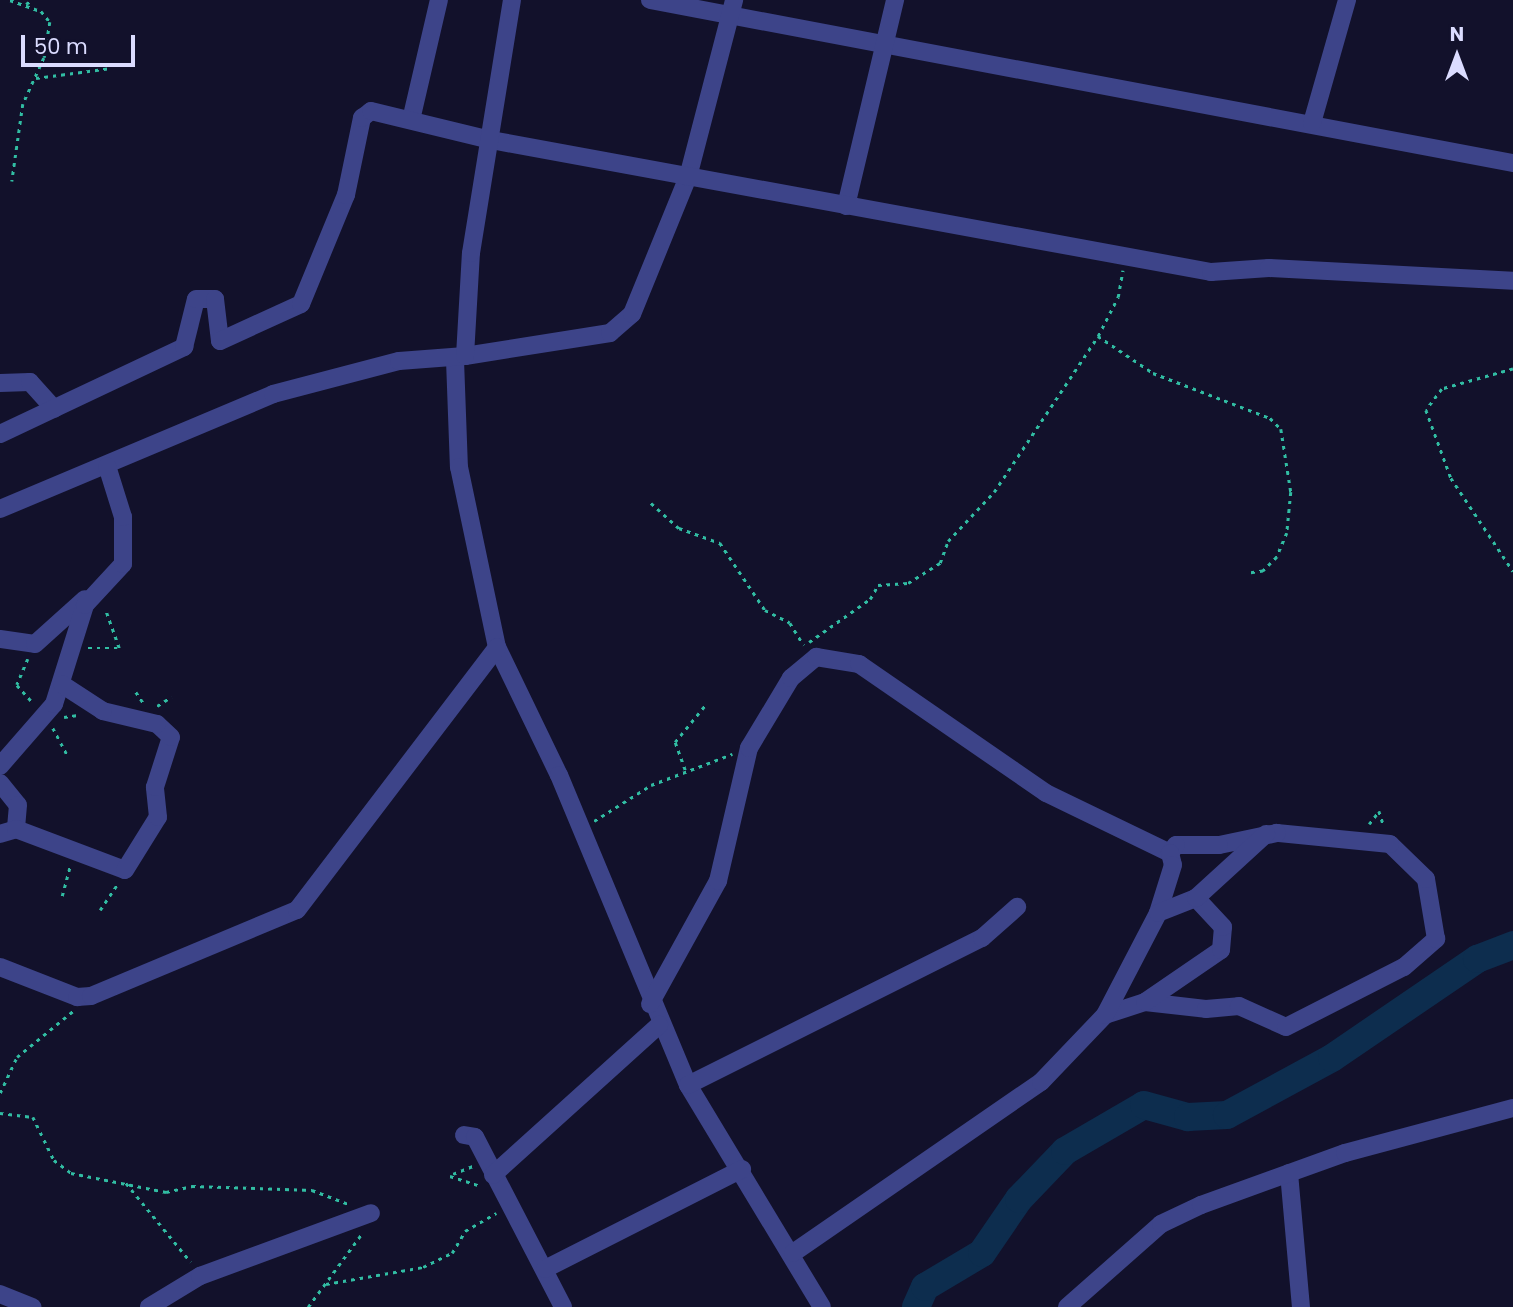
<!DOCTYPE html>
<html>
<head>
<meta charset="utf-8">
<style>
  body { margin:0 }
  #map { position:relative; width:1513px; height:1307px; overflow:hidden; background:#12112b; font-family:Poppins,sans-serif }
  div>[style] { position:absolute }
  [style*='--x'] { left:calc(var(--x)*1px); top:calc(var(--y)*1px); width:calc(var(--w)*1px); rotate:calc(var(--a)*1deg) }
  .river>* { height:28px; margin:-14px; padding:0 14px; transform-origin:14px; border-radius:14px; background:#0d2d4e }
  .path>* { height:2.5px; margin-top:-1.25px; transform-origin:0; background:repeating-linear-gradient(90deg,#31bda3 0 3.5px,transparent 0 8.5px) }
  .minor>* { height:18px; margin:-9px; padding:0 9px; transform-origin:9px; border-radius:9px; background:#3d4489 }
  span { translate:-50% -50%; white-space:nowrap; text-align:center; line-height:1.15; -webkit-text-stroke:6px #12112b; paint-order:stroke }
  .north { position:absolute; left:1422px; top:21px; width:70px; height:70px; -webkit-text-stroke:5px #12112b; paint-order:stroke; rotate:0deg; font-size:19px; font-weight:700; line-height:28px; text-align:center; color:#dbdcff }
  .north::after { content:''; display:block; margin:auto; width:24px; height:32px; background:#dbdcff; clip-path:polygon(50% 0,100% 100%,50% 72%,0 100%) }
  .scale { position:absolute; left:21px; top:35px; width:114px; height:32px; box-sizing:border-box; border:4px solid #dbdcff; border-top:0; padding-left:9px; font-size:21px; line-height:24px; white-space:nowrap; color:#dbdcff; -webkit-text-stroke:5px #12112b; paint-order:stroke }
</style>
</head>
<body>
<div id="map">
  <div class="river">
    <i style="--x:916;--y:1307;--w:22;--a:-66"></i>
    <i style="--x:925;--y:1287;--w:66;--a:-30.8"></i>
    <i style="--x:982;--y:1253;--w:65;--a:-55.6"></i>
    <i style="--x:1019;--y:1199;--w:66;--a:-46.2"></i>
    <i style="--x:1065;--y:1151;--w:91;--a:-30.2"></i>
    <i style="--x:1144;--y:1105;--w:46;--a:15.3"></i>
    <i style="--x:1188;--y:1117;--w:39;--a:-3"></i>
    <i style="--x:1227;--y:1115;--w:119;--a:-28.5"></i>
    <i style="--x:1332;--y:1058;--w:176;--a:-34.3"></i>
    <i style="--x:1477;--y:959;--w:39;--a:-21"></i>
  </div>
  <div class="path">
    <i style="--x:10;--y:0;--w:33;--a:20"></i>
    <i style="--x:41;--y:11;--w:14;--a:51"></i>
    <i style="--x:50;--y:22;--w:36;--a:99"></i>
    <i style="--x:44;--y:58;--w:51;--a:114.5"></i>
    <i style="--x:23;--y:104;--w:78;--a:98.1"></i>
    <i style="--x:26;--y:4;--w:7;--a:-34"></i>
    <i style="--x:36;--y:78;--w:76;--a:-7.6"></i>
    <i style="--x:1098;--y:336;--w:66;--a:33.9"></i>
    <i style="--x:1153;--y:373;--w:125;--a:21"></i>
    <i style="--x:1270;--y:418;--w:16;--a:45"></i>
    <i style="--x:1281;--y:429;--w:64;--a:81"></i>
    <i style="--x:1291;--y:492;--w:41;--a:95.6"></i>
    <i style="--x:1287;--y:533;--w:26;--a:113"></i>
    <i style="--x:1277;--y:557;--w:20;--a:135"></i>
    <i style="--x:1263;--y:571;--w:14;--a:172"></i>
    <i style="--x:1513;--y:369;--w:74;--a:164.3"></i>
    <i style="--x:1442;--y:389;--w:26;--a:127"></i>
    <i style="--x:1426;--y:410;--w:72;--a:69.8"></i>
    <i style="--x:1451;--y:478;--w:112;--a:56.3"></i>
    <i style="--x:651;--y:503;--w:38;--a:42"></i>
    <i style="--x:679;--y:528;--w:44;--a:20.1"></i>
    <i style="--x:720;--y:543;--w:81;--a:56.1"></i>
    <i style="--x:765;--y:610;--w:28;--a:27"></i>
    <i style="--x:790;--y:623;--w:26;--a:58"></i>
    <i style="--x:809;--y:642;--w:75;--a:-35.2"></i>
    <i style="--x:870;--y:599;--w:16;--a:-60"></i>
    <i style="--x:878;--y:585;--w:30;--a:-4"></i>
    <i style="--x:908;--y:583;--w:38;--a:-32"></i>
    <i style="--x:940;--y:563;--w:23;--a:-70"></i>
    <i style="--x:948;--y:541;--w:67;--a:-46.8"></i>
    <i style="--x:994;--y:492;--w:187;--a:-56.3"></i>
    <i style="--x:1098;--y:336;--w:44;--a:-62.9"></i>
    <i style="--x:1118;--y:297;--w:27;--a:-80"></i>
    <i style="--x:88;--y:648;--w:31;--a:0"></i>
    <i style="--x:119;--y:648;--w:41;--a:-109.7"></i>
    <i style="--x:28;--y:659;--w:28;--a:113"></i>
    <i style="--x:17;--y:685;--w:24;--a:48"></i>
    <i style="--x:136;--y:692;--w:14;--a:56"></i>
    <i style="--x:157;--y:706;--w:17;--a:-33"></i>
    <i style="--x:64;--y:717;--w:14;--a:-8"></i>
    <i style="--x:53;--y:728;--w:32;--a:62"></i>
    <i style="--x:685;--y:770;--w:30;--a:-110"></i>
    <i style="--x:675;--y:742;--w:50;--a:-50.6"></i>
    <i style="--x:594;--y:821;--w:67;--a:-32.3"></i>
    <i style="--x:651;--y:785;--w:87;--a:-20.9"></i>
    <i style="--x:1369;--y:824;--w:16;--a:-52"></i>
    <i style="--x:1379;--y:811;--w:16;--a:72"></i>
    <i style="--x:62;--y:896;--w:31;--a:-75"></i>
    <i style="--x:100;--y:910;--w:30;--a:-56"></i>
    <i style="--x:0;--y:1093;--w:40;--a:-65"></i>
    <i style="--x:17;--y:1057;--w:72;--a:-39.4"></i>
    <i style="--x:0;--y:1113;--w:33;--a:7"></i>
    <i style="--x:33;--y:1117;--w:48;--a:64"></i>
    <i style="--x:54;--y:1160;--w:21;--a:37"></i>
    <i style="--x:71;--y:1173;--w:97;--a:11.3"></i>
    <i style="--x:166;--y:1192;--w:27;--a:-13"></i>
    <i style="--x:192;--y:1186;--w:120;--a:1.9"></i>
    <i style="--x:312;--y:1190;--w:40;--a:21"></i>
    <i style="--x:453;--y:1174;--w:22;--a:-22"></i>
    <i style="--x:450;--y:1176;--w:32;--a:18"></i>
    <i style="--x:126;--y:1183;--w:102;--a:50.6"></i>
    <i style="--x:326;--y:1284;--w:98;--a:-9.9"></i>
    <i style="--x:423;--y:1267;--w:32;--a:-26"></i>
    <i style="--x:452;--y:1253;--w:26;--a:-59"></i>
    <i style="--x:465;--y:1231;--w:36;--a:-30"></i>
    <i style="--x:308;--y:1307;--w:93;--a:-53.7"></i>
  </div>
  <div class="minor">
    <i style="--x:650;--y:0;--w:878;--a:10.7"></i>
    <i style="--x:411;--y:120;--w:123;--a:-76.9"></i>
    <i style="--x:1312;--y:123;--w:128;--a:-74.1"></i>
    <i style="--x:846;--y:206;--w:212;--a:-76.6"></i>
    <i style="--x:465;--y:356;--w:147;--a:-9"></i>
    <i style="--x:610;--y:333;--w:29;--a:-41"></i>
    <i style="--x:632;--y:314;--w:148;--a:-67.8"></i>
    <i style="--x:688;--y:177;--w:183;--a:-75.4"></i>
    <i style="--x:455;--y:360;--w:107;--a:87.9"></i>
    <i style="--x:459;--y:467;--w:184;--a:78.1"></i>
    <i style="--x:497;--y:647;--w:142;--a:64.2"></i>
    <i style="--x:559;--y:775;--w:336;--a:67.4"></i>
    <i style="--x:688;--y:1085;--w:259;--a:58.9"></i>
    <i style="--x:0;--y:383;--w:30;--a:-2"></i>
    <i style="--x:30;--y:382;--w:36;--a:48"></i>
    <i style="--x:0;--y:434;--w:204;--a:-25.3"></i>
    <i style="--x:184;--y:347;--w:49;--a:-76"></i>
    <i style="--x:196;--y:299;--w:19;--a:0"></i>
    <i style="--x:215;--y:299;--w:42;--a:83.2"></i>
    <i style="--x:220;--y:341;--w:89;--a:-24.6"></i>
    <i style="--x:301;--y:304;--w:118;--a:-67.6"></i>
    <i style="--x:346;--y:195;--w:79;--a:-78.3"></i>
    <i style="--x:362;--y:118;--w:11;--a:-38"></i>
    <i style="--x:371;--y:111;--w:123;--a:13.6"></i>
    <i style="--x:491;--y:140;--w:732;--a:10.39"></i>
    <i style="--x:1211;--y:272;--w:58;--a:-3.9"></i>
    <i style="--x:1269;--y:268;--w:244;--a:3"></i>
    <i style="--x:0;--y:509;--w:296;--a:-22.8"></i>
    <i style="--x:273;--y:394;--w:130;--a:-14.7"></i>
    <i style="--x:399;--y:361;--w:66;--a:-4.3"></i>
    <i style="--x:465;--y:356;--w:103;--a:-86.7"></i>
    <i style="--x:471;--y:253;--w:256;--a:-80.8"></i>
    <i style="--x:0;--y:639;--w:35;--a:8"></i>
    <i style="--x:35;--y:644;--w:67;--a:-42"></i>
    <i style="--x:0;--y:766;--w:82;--a:-48.9"></i>
    <i style="--x:54;--y:704;--w:104;--a:-72.6"></i>
    <i style="--x:85;--y:605;--w:56;--a:-47.2"></i>
    <i style="--x:123;--y:564;--w:47;--a:-90"></i>
    <i style="--x:123;--y:517;--w:53;--a:-107.4"></i>
    <i style="--x:0;--y:783;--w:28;--a:51"></i>
    <i style="--x:18;--y:805;--w:24;--a:95"></i>
    <i style="--x:0;--y:834;--w:17;--a:-17"></i>
    <i style="--x:16;--y:829;--w:116;--a:20.6"></i>
    <i style="--x:125;--y:870;--w:62;--a:-58.1"></i>
    <i style="--x:158;--y:817;--w:30;--a:-96"></i>
    <i style="--x:155;--y:787;--w:52;--a:-72.3"></i>
    <i style="--x:171;--y:737;--w:19;--a:-137"></i>
    <i style="--x:157;--y:724;--w:56;--a:-166.5"></i>
    <i style="--x:103;--y:711;--w:48;--a:-147"></i>
    <i style="--x:0;--y:967;--w:83;--a:21.3"></i>
    <i style="--x:77;--y:997;--w:14;--a:-4"></i>
    <i style="--x:91;--y:996;--w:223;--a:-22.7"></i>
    <i style="--x:297;--y:910;--w:330;--a:-52.7"></i>
    <i style="--x:1145;--y:1002;--w:61;--a:6.5"></i>
    <i style="--x:1206;--y:1009;--w:33;--a:-5"></i>
    <i style="--x:1239;--y:1006;--w:51;--a:24.1"></i>
    <i style="--x:1286;--y:1027;--w:132;--a:-27"></i>
    <i style="--x:1404;--y:967;--w:43;--a:-41.2"></i>
    <i style="--x:1436;--y:939;--w:61;--a:-99.5"></i>
    <i style="--x:1426;--y:879;--w:50;--a:-135.8"></i>
    <i style="--x:1390;--y:844;--w:114;--a:-174.4"></i>
    <i style="--x:1277;--y:833;--w:59;--a:168.3"></i>
    <i style="--x:1219;--y:845;--w:43;--a:180"></i>
    <i style="--x:1176;--y:845;--w:10;--a:127"></i>
    <i style="--x:650;--y:1004;--w:141;--a:-61.1"></i>
    <i style="--x:718;--y:881;--w:137;--a:-76.9"></i>
    <i style="--x:749;--y:748;--w:82;--a:-59"></i>
    <i style="--x:791;--y:678;--w:33;--a:-40"></i>
    <i style="--x:816;--y:657;--w:44;--a:9.2"></i>
    <i style="--x:859;--y:664;--w:227;--a:34.6"></i>
    <i style="--x:1046;--y:793;--w:138;--a:25.8"></i>
    <i style="--x:1170;--y:853;--w:12;--a:76"></i>
    <i style="--x:1173;--y:865;--w:50;--a:107.4"></i>
    <i style="--x:1105;--y:1015;--w:42;--a:-18"></i>
    <i style="--x:1145;--y:1002;--w:92;--a:-34.4"></i>
    <i style="--x:1221;--y:950;--w:23;--a:-85"></i>
    <i style="--x:1223;--y:927;--w:40;--a:-133"></i>
    <i style="--x:688;--y:1085;--w:329;--a:-26.6"></i>
    <i style="--x:982;--y:938;--w:47;--a:-41.5"></i>
    <i style="--x:464;--y:1135;--w:11;--a:10"></i>
    <i style="--x:475;--y:1137;--w:191;--a:62.6"></i>
    <i style="--x:1289;--y:1173;--w:135;--a:84.9"></i>
    <i style="--x:493;--y:1175;--w:224;--a:-42.1"></i>
    <i style="--x:793;--y:1253;--w:301;--a:-34.6"></i>
    <i style="--x:1041;--y:1082;--w:93;--a:-46.3"></i>
    <i style="--x:1105;--y:1015;--w:115;--a:-62.5"></i>
    <i style="--x:1158;--y:913;--w:41;--a:-21.5"></i>
    <i style="--x:1196;--y:898;--w:95;--a:-42.4"></i>
    <i style="--x:545;--y:1269;--w:221;--a:-26.9"></i>
    <i style="--x:0;--y:1294;--w:35;--a:22"></i>
    <i style="--x:149;--y:1307;--w:60;--a:-31.3"></i>
    <i style="--x:200;--y:1276;--w:182;--a:-20.2"></i>
    <i style="--x:1067;--y:1307;--w:125;--a:-41.4"></i>
    <i style="--x:1161;--y:1224;--w:44;--a:-25.4"></i>
    <i style="--x:1201;--y:1205;--w:153;--a:-19.9"></i>
    <i style="--x:1345;--y:1153;--w:174;--a:-15"></i>
  </div>
  <div class="north">N</div>
  <div class="scale">50 m</div>
</div>
</body>
</html>
